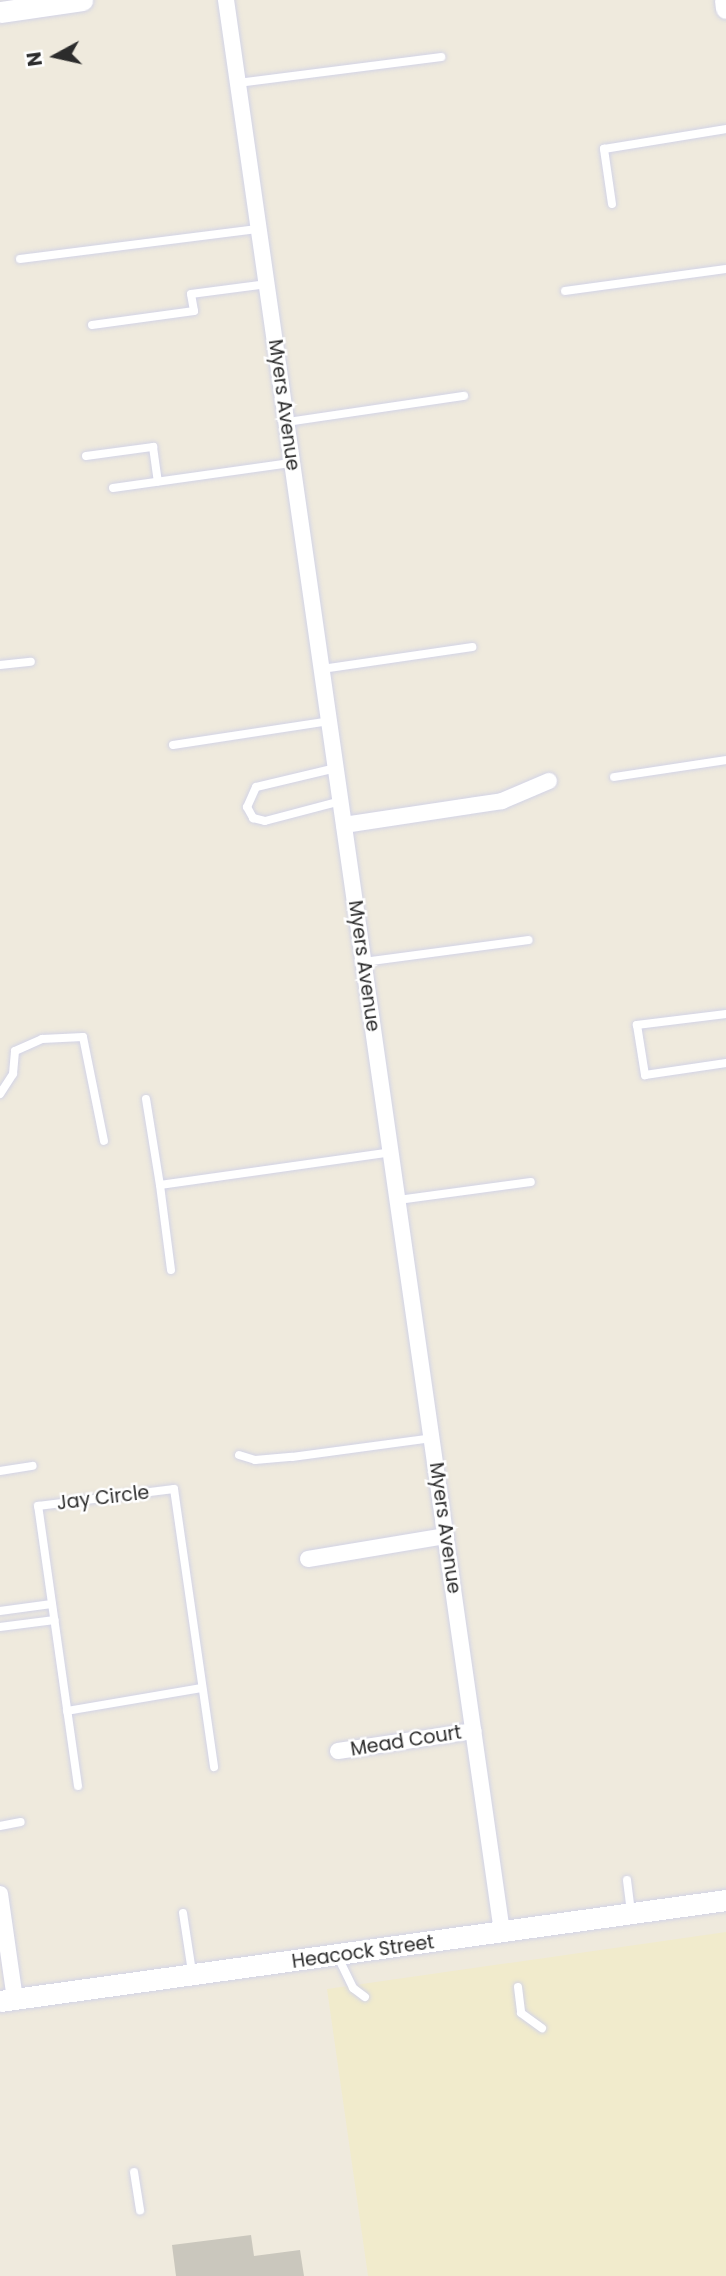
<!DOCTYPE html>
<html>
<head>
<meta charset="utf-8">
<style>
  body { margin:0 }
  #map { position:relative; width:726px; height:2276px; overflow:hidden; background:#efeadd; font-family:Poppins,sans-serif }
  div>[style] { position:absolute }
  [style*='--x'] { left:calc(var(--x)*1px); top:calc(var(--y)*1px); width:calc(var(--w)*1px); rotate:calc(var(--a)*1deg) }
  .education>* { inset:0; background:#f1ebcc }
  .building>* { inset:0; background:#cac7bd }
  .roads { filter:drop-shadow(0 0 2px #d2d3e6) drop-shadow(0 0 2px #d2d3e6) }
  .lane>* { height:8px; margin:-4px; padding:0 4px; transform-origin:4px; border-radius:4px; background:#fff }
  .street>* { height:16px; margin:-8px; padding:0 8px; transform-origin:8px; border-radius:8px; background:#fff }
  .secondary>* { height:21px; margin:-10.5px; padding:0 10.5px; transform-origin:10.5px; border-radius:10.5px; background:#fff }
  span { translate:-50% -50%; white-space:nowrap; text-align:center; line-height:1.15; -webkit-text-stroke:5px #fff; paint-order:stroke }
  .street-label { font-size:19px; color:#2c2c2c }
  .north { position:absolute; left:21px; top:21px; width:70px; height:70px; -webkit-text-stroke:5px #fff; paint-order:stroke; rotate:262deg; font-size:19px; font-weight:700; line-height:28px; text-align:center; color:#2c2c2c }
  .north::after { content:''; display:block; margin:auto; width:24px; height:32px; background:#2c2c2c; clip-path:polygon(50% 0,100% 100%,50% 72%,0 100%) }
</style>
</head>
<body>
<div id="map">
  <div class="education">
    <i style="clip-path:polygon(726px 1932px,726px 2276px,368px 2276px,327px 1989px)"></i>
  </div>
  <div class="building">
    <i style="clip-path:polygon(251px 2235px,254px 2256px,300px 2250px,304px 2276px,176px 2276px,172px 2245px)"></i>
  </div>
  <div class="roads">
    <div class="lane">
      <i style="--x:238;--y:83;--w:205;--a:-7.3"></i>
      <i style="--x:612;--y:204;--w:56;--a:-98.3"></i>
      <i style="--x:604;--y:149;--w:124;--a:-9.3"></i>
      <i style="--x:20;--y:259;--w:241;--a:-7.2"></i>
      <i style="--x:565;--y:291;--w:162;--a:-7.8"></i>
      <i style="--x:92;--y:325;--w:103;--a:-7.8"></i>
      <i style="--x:194;--y:311;--w:17;--a:-100"></i>
      <i style="--x:191;--y:294;--w:77;--a:-7.5"></i>
      <i style="--x:287;--y:422;--w:179;--a:-8.4"></i>
      <i style="--x:86;--y:456;--w:68;--a:-7.7"></i>
      <i style="--x:153;--y:447;--w:35;--a:82"></i>
      <i style="--x:113;--y:488;--w:181;--a:-8"></i>
      <i style="--x:0;--y:665;--w:31;--a:-6"></i>
      <i style="--x:322;--y:669;--w:152;--a:-8.3"></i>
      <i style="--x:173;--y:745;--w:158;--a:-8.7"></i>
      <i style="--x:336;--y:768;--w:82;--a:166.6"></i>
      <i style="--x:256;--y:787;--w:22;--a:114"></i>
      <i style="--x:247;--y:807;--w:13;--a:61"></i>
      <i style="--x:253;--y:818;--w:12;--a:14"></i>
      <i style="--x:265;--y:821;--w:79;--a:-14.7"></i>
      <i style="--x:614;--y:777;--w:113;--a:-8.6"></i>
      <i style="--x:364;--y:962;--w:166;--a:-7.6"></i>
      <i style="--x:726;--y:1014;--w:90;--a:173"></i>
      <i style="--x:637;--y:1025;--w:51;--a:80.9"></i>
      <i style="--x:645;--y:1075;--w:82;--a:-8.4"></i>
      <i style="--x:0;--y:1094;--w:24;--a:-57"></i>
      <i style="--x:13;--y:1074;--w:23;--a:-85"></i>
      <i style="--x:15;--y:1051;--w:30;--a:-24"></i>
      <i style="--x:42;--y:1039;--w:41;--a:-2.8"></i>
      <i style="--x:83;--y:1037;--w:106;--a:78.6"></i>
      <i style="--x:146;--y:1099;--w:87;--a:80.8"></i>
      <i style="--x:398;--y:1200;--w:134;--a:-7.7"></i>
      <i style="--x:171;--y:1270;--w:86;--a:-97.4"></i>
      <i style="--x:160;--y:1185;--w:233;--a:-8.1"></i>
      <i style="--x:239;--y:1455;--w:17;--a:17"></i>
      <i style="--x:255;--y:1460;--w:37;--a:-5"></i>
      <i style="--x:292;--y:1457;--w:141;--a:-7.7"></i>
      <i style="--x:0;--y:1471;--w:33;--a:-9"></i>
      <i style="--x:0;--y:1611;--w:52;--a:-7.7"></i>
      <i style="--x:0;--y:1627;--w:55;--a:-7.3"></i>
      <i style="--x:67;--y:1711;--w:137;--a:-9.7"></i>
      <i style="--x:78;--y:1786;--w:283;--a:-98.1"></i>
      <i style="--x:38;--y:1506;--w:137;--a:-7.1"></i>
      <i style="--x:174;--y:1489;--w:281;--a:81.8"></i>
      <i style="--x:0;--y:1826;--w:21;--a:-11"></i>
      <i style="--x:627;--y:1880;--w:31;--a:83"></i>
      <i style="--x:183;--y:1913;--w:60;--a:81.3"></i>
      <i style="--x:337;--y:1955;--w:37;--a:64"></i>
      <i style="--x:353;--y:1988;--w:15;--a:37"></i>
      <i style="--x:518;--y:1987;--w:26;--a:83"></i>
      <i style="--x:521;--y:2013;--w:26;--a:36"></i>
      <i style="--x:134;--y:2172;--w:39;--a:81"></i>
    </div>
    <div class="street">
      <i style="--x:226;--y:0;--w:1953;--a:81.87"></i>
      <i style="--x:344;--y:825;--w:160;--a:-8.6"></i>
      <i style="--x:502;--y:801;--w:51;--a:-23.1"></i>
      <i style="--x:308;--y:1559;--w:140;--a:-9.5"></i>
      <i style="--x:338;--y:1751;--w:137;--a:-8.4"></i>
      <i style="--x:0;--y:1894;--w:106;--a:81.9"></i>
    </div>
    <div class="secondary">
      <i style="--x:725;--y:0;--w:8;--a:83"></i>
      <i style="--x:0;--y:12;--w:83;--a:-8.3"></i>
      <i style="--x:0;--y:2001;--w:733;--a:-7.92"></i>
    </div>
  </div>
  <div class="street-label">
    <span style="left:284px;top:405px;rotate:82deg">Myers Avenue</span>
    <span style="left:364px;top:966px;rotate:82deg">Myers Avenue</span>
    <span style="left:103px;top:1498px;rotate:-7deg">Jay Circle</span>
    <span style="left:445px;top:1528px;rotate:82deg">Myers Avenue</span>
    <span style="left:406px;top:1741px;rotate:-9deg">Mead Court</span>
    <span style="left:363px;top:1952px;rotate:-8deg">Heacock Street</span>
  </div>
  <div class="north">N</div>
</div>
</body>
</html>
